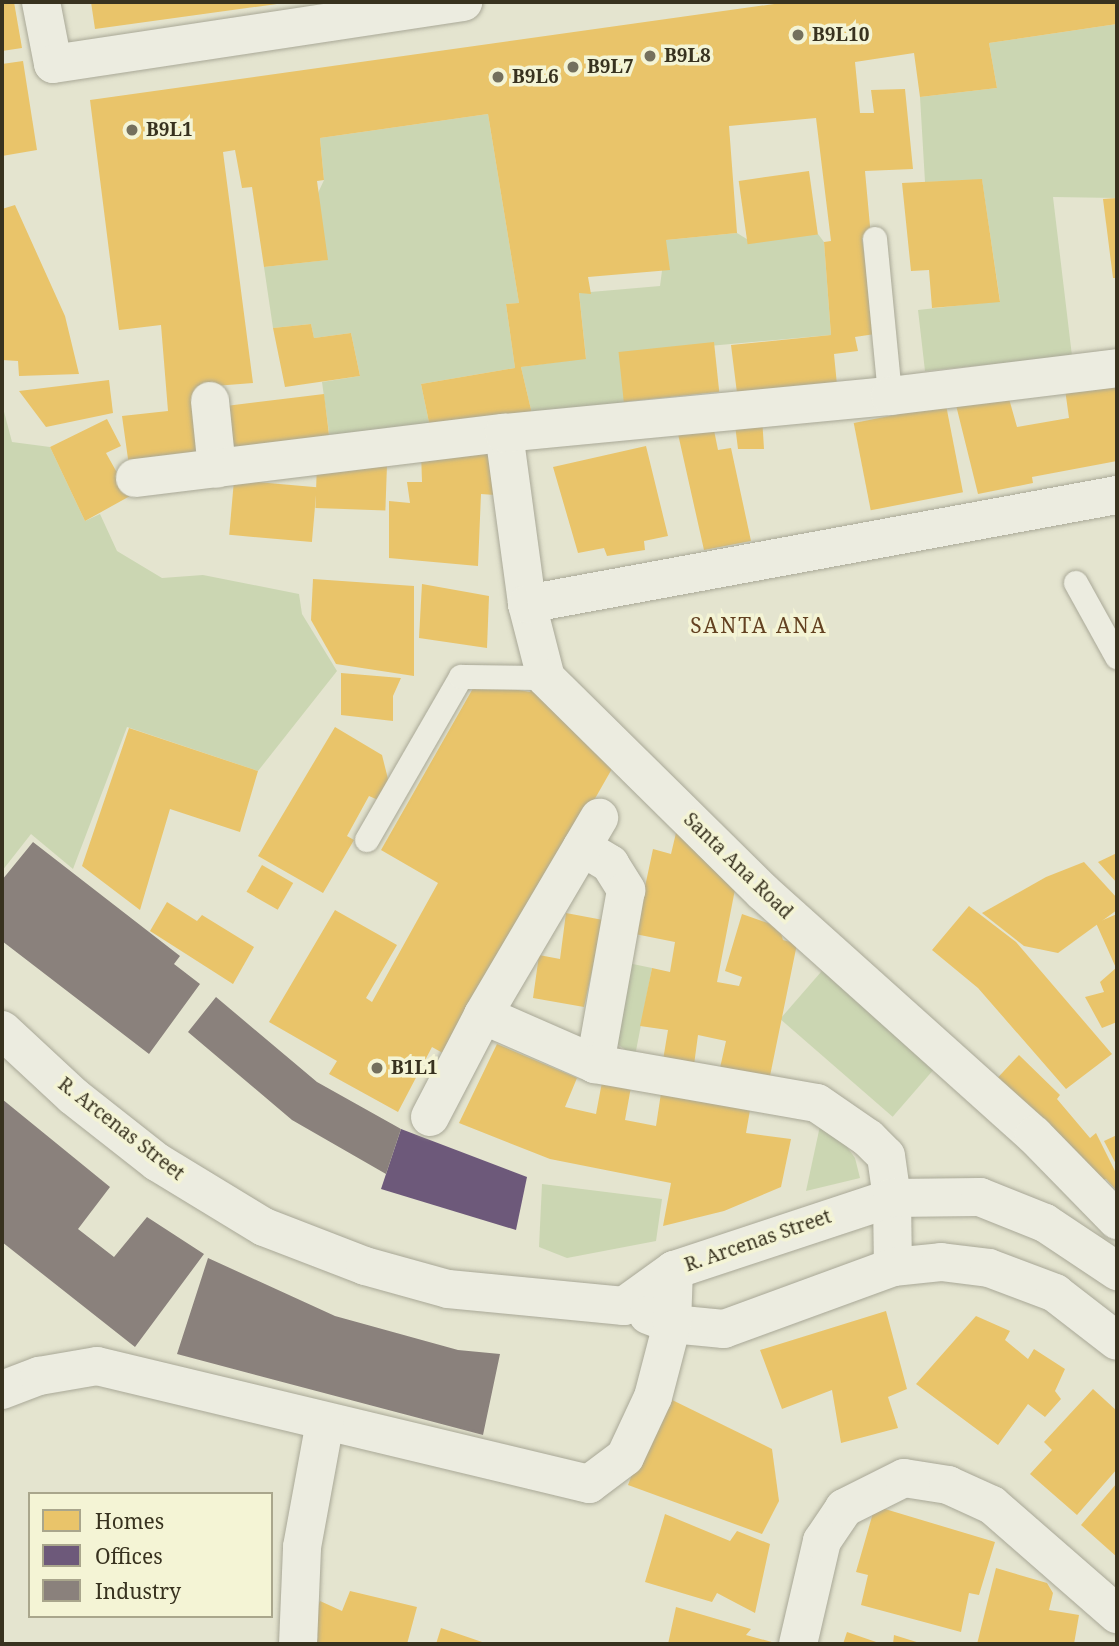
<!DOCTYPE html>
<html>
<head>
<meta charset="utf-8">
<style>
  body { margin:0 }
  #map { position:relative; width:1119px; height:1646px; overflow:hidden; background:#e4e4cf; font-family:"Noto Serif",serif }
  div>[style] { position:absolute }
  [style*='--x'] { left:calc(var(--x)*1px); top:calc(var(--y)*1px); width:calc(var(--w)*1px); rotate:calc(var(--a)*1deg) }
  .green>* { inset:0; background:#cbd6b2; transform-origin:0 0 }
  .homes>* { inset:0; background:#e9c46a; transform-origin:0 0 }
  .offices>* { inset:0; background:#6d597a }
  .industry>* { inset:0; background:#8a817c }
  .roads { filter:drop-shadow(0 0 2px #a9a897) drop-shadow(0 0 2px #a9a897) }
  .service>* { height:24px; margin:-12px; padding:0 12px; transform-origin:12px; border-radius:12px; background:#ecece0 }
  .minor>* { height:38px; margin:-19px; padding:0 19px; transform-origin:19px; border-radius:19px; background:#ecece0 }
  .dots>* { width:19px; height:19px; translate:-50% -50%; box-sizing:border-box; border:4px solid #f4f4d5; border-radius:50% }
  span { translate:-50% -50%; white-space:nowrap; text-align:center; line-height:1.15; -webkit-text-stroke:7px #f4f4d5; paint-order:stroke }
  .poi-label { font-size:19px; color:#38321f; font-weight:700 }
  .left { translate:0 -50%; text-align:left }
  .street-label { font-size:19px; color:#38321f }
  .neighbourhood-label { font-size:21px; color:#634121; letter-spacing:2px }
  .frame { position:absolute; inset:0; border:4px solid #38321f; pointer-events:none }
  .legend { position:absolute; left:28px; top:1492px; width:245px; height:126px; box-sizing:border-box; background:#f4f4d5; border:2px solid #a9a68c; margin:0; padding:9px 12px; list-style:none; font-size:21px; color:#38321f }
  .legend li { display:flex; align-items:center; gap:14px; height:35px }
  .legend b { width:35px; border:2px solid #a9a68c }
</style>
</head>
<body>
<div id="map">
  <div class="green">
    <i style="clip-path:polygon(1117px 24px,1117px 198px,1053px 197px,1072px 356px,925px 371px,918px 310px,1000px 301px,982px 180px,925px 182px,920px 97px,997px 88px,989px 43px)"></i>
    <i style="clip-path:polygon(488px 114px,519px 303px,506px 304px,515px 368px,421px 384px,431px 432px,330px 440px,322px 382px,360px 376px,351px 333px,314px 338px,311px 324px,273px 328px,264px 267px,327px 260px,318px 193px,324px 180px,320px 138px)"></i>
    <i style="clip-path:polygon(737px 233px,750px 241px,818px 234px,824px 242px,831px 335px,620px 354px,628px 406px,532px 414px,521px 367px,586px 358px,579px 293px,660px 286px,666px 240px)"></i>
    <i style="clip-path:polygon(2px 404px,12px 442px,50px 447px,85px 521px,100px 514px,117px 551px,162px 578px,203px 575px,299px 594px,302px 614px,337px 671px,258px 771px,127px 727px,73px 869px,31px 834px,2px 871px)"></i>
    <i style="left:834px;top:957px;width:149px;height:82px;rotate:41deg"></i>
    <i style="clip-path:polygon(623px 962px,652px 968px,635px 1056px,614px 1042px)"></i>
    <i style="clip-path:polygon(820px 1126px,842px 1140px,855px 1158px,860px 1178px,806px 1191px)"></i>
    <i style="clip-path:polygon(542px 1184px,662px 1199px,656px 1241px,567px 1258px,539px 1247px)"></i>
  </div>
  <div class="homes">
    <i style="clip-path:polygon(2px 2px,14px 2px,22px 48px,2px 51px)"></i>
    <i style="clip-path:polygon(91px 2px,284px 2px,284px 3px,95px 29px)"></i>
    <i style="clip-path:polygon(788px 2px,1117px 2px,1117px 24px,989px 43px,997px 88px,920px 97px,914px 53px,855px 62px,860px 113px,874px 113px,871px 90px,905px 89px,913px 169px,865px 171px,871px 237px,862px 238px,875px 334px,855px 337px,858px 351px,834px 354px,837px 385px,737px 393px,731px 345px,831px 335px,824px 242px,831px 241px,816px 118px,729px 126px,737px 233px,666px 240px,670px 270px,588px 277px,591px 294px,579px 293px,586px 359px,521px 367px,532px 414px,431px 432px,421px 384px,515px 368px,506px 304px,519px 303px,488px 114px,320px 138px,324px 180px,317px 181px,328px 260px,264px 267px,252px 187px,242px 188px,235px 150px,223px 152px,253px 383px,202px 387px,207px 461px,129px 466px,122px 416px,168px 411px,161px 325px,119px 330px,90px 100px)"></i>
    <i style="clip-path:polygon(23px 61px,37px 150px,2px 156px,2px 64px)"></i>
    <i style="left:809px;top:171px;width:64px;height:71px;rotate:82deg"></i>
    <i style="clip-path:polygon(982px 179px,1000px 302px,932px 308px,929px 270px,911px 271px,902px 183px)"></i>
    <i style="clip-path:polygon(1117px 198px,1117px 278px,1113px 278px,1103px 199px)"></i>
    <i style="clip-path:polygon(15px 205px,65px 316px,79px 374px,19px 376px,18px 361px,2px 360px,2px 209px)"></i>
    <i style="clip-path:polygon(311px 324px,314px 338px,351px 333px,360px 376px,285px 387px,273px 328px)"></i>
    <i style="left:714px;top:342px;width:50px;height:96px;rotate:84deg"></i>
    <i style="clip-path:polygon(1117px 374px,1117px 461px,1032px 477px,1033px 483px,978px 494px,954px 397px,1006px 388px,1017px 427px,1069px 418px,1064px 382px)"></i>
    <i style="clip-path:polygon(109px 380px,113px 413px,46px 427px,19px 391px)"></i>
    <i style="left:324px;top:394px;width:46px;height:105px;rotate:83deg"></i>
    <i style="left:946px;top:405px;width:89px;height:94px;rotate:79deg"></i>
    <i style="clip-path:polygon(734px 417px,762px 417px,764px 449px,738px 449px)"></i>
    <i style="clip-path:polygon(107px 419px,121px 446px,106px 453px,130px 496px,85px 521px,50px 447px)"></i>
    <i style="clip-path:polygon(712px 420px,718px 450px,731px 448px,751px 541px,704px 550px,676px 425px)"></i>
    <i style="clip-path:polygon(646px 446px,668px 536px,644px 541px,645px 550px,607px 556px,604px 548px,578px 553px,553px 467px)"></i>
    <i style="clip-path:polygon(421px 452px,496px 452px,495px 495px,481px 494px,478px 566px,389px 558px,389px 501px,410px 503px,407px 482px,422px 482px)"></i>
    <i style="left:317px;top:463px;width:70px;height:45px;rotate:2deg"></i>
    <i style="left:234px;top:480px;width:83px;height:55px;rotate:5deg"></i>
    <i style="clip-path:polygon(313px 579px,414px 586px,414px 676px,336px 664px,311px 620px)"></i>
    <i style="clip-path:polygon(422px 584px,489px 596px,487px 648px,419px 638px)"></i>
    <i style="clip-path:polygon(341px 673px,401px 678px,393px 696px,393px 721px,341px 715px)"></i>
    <i style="clip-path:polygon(535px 681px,621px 753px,448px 1056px,432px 1047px,398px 1112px,329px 1074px,337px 1061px,269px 1022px,335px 910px,397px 945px,366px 998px,372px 1002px,438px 883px,381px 850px,476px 683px,530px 692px)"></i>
    <i style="clip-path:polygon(335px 727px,382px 755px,389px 783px,378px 800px,369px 796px,347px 836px,354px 840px,323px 893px,258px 856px)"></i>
    <i style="clip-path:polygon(129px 728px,258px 771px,240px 832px,170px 809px,140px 910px,82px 866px)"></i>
    <i style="clip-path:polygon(680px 816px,738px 874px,717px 982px,739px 986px,742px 977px,725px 971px,742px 914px,779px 927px,783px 940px,797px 944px,770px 1076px,720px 1068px,726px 1041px,698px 1035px,694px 1065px,663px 1060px,668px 1030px,640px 1026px,652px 968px,670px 972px,675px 942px,635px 934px,653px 849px,671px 854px)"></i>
    <i style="clip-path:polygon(1117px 853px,1117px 883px,1098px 862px)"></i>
    <i style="clip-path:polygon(1084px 862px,1117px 898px,1117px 910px,1058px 953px,1024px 946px,982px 913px,1046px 877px)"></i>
    <i style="left:262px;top:865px;width:36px;height:31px;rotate:30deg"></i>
    <i style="clip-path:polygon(167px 902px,197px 921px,202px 915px,254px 947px,233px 984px,150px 931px)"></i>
    <i style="clip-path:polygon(969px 906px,1016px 942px,1112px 1054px,1066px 1089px,978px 988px,932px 950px)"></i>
    <i style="clip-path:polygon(566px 913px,603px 920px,584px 1007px,533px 998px,539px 955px,560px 959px)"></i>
    <i style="clip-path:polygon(1117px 914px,1117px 1022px,1102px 1028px,1085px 997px,1104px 992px,1100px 982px,1116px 968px,1096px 923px)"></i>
    <i style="clip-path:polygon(497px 1044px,577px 1078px,565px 1107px,596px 1114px,602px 1082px,631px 1087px,625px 1120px,656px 1126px,661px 1093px,750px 1110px,746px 1133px,791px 1139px,781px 1187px,724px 1211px,663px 1226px,671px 1183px,550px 1159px,459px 1123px)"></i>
    <i style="clip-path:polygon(1019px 1055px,1060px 1095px,1057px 1099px,1090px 1138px,1096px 1133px,1117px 1175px,1117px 1191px,1106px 1179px,1096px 1183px,989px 1087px)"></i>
    <i style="clip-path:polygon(1117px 1135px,1117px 1166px,1104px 1141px)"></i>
    <i style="clip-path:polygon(886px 1311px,907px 1389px,888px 1397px,898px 1428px,841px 1443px,832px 1390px,782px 1409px,760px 1350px)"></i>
    <i style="clip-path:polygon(976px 1316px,1010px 1331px,1005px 1340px,1028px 1359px,1034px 1349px,1065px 1369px,1055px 1391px,1061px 1399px,1045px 1417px,1028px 1404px,998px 1445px,916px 1384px)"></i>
    <i style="clip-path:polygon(1093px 1389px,1117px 1411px,1117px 1469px,1077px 1515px,1030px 1474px,1052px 1450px,1044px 1442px)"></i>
    <i style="clip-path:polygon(662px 1395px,772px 1449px,779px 1501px,762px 1534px,628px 1485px)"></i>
    <i style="clip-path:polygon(1117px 1483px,1117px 1557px,1081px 1525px)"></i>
    <i style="clip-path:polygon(875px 1506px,995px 1542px,979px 1595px,969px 1593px,961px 1632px,861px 1605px,868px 1575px,856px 1572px)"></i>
    <i style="clip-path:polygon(665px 1514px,730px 1541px,737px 1531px,770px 1544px,755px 1613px,717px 1593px,712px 1602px,645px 1582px)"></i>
    <i style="clip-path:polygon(996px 1568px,1047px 1583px,1053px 1593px,1049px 1610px,1079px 1615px,1074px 1644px,977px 1644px)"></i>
    <i style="clip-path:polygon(350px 1591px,417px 1607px,407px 1644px,316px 1644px,318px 1636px,308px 1631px,320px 1601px,342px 1611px)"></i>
    <i style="clip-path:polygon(676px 1607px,751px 1629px,746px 1635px,779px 1644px,668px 1644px)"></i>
    <i style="clip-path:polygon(441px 1628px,488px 1644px,436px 1644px)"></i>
    <i style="clip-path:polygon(847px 1632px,882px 1644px,843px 1644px)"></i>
    <i style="clip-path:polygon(894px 1635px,923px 1644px,893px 1644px)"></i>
  </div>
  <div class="offices">
    <i style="clip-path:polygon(401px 1129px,527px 1177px,516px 1230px,381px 1189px)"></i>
  </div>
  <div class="industry">
    <i style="clip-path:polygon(33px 842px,180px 956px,174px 964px,200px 984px,149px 1054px,2px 941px,2px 880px)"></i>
    <i style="clip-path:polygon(216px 997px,317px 1082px,401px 1129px,386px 1174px,292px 1120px,188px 1032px)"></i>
    <i style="clip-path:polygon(2px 1099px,110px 1187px,78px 1229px,114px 1257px,147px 1217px,204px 1254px,135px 1347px,2px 1242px)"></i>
    <i style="clip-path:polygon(208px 1258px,335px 1316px,458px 1350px,500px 1354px,483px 1435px,177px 1354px)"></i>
  </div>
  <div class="roads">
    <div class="service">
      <i style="--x:875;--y:239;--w:158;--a:84.5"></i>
      <i style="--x:1076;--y:583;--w:85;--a:61"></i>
      <i style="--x:367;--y:840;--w:188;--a:-60"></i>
      <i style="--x:461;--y:677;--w:85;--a:0.7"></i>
    </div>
    <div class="minor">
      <i style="--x:41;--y:2;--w:63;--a:79"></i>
      <i style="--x:53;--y:64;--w:415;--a:-8.6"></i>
      <i style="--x:210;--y:401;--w:68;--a:84.1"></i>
      <i style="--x:504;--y:433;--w:173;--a:82.3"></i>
      <i style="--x:527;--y:604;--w:76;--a:75.6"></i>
      <i style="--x:546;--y:678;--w:305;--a:44.6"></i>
      <i style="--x:763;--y:892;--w:364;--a:41.9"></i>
      <i style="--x:1034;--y:1135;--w:119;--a:45.7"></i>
      <i style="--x:135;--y:478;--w:372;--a:-7"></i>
      <i style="--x:504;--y:433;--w:388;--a:-5.5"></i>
      <i style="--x:890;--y:396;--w:229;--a:-7"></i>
      <i style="--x:527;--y:604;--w:600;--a:-10.47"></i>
      <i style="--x:582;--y:847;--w:33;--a:31"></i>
      <i style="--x:610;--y:864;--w:31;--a:58"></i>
      <i style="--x:626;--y:890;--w:177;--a:100.1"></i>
      <i style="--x:483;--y:1015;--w:122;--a:23.6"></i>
      <i style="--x:595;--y:1064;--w:225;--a:10"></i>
      <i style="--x:817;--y:1103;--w:62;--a:34.5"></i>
      <i style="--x:868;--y:1138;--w:25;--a:45"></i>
      <i style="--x:886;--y:1156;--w:42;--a:81.9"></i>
      <i style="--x:892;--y:1198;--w:69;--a:89.2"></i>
      <i style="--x:2;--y:1030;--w:97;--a:42.9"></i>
      <i style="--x:73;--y:1096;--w:107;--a:38.2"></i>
      <i style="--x:157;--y:1162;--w:125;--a:31.3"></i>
      <i style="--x:264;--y:1227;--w:108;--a:21.1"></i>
      <i style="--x:365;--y:1266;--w:86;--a:15.5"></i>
      <i style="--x:448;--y:1289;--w:177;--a:5.5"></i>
      <i style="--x:624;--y:1306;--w:62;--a:-35.8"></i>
      <i style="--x:674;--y:1270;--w:230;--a:-18.3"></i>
      <i style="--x:892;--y:1198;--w:88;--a:-0.7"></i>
      <i style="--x:980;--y:1197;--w:70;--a:21.8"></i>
      <i style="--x:1045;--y:1223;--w:87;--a:33.7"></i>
      <i style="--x:430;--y:1117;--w:115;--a:-62.5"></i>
      <i style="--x:483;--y:1015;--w:229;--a:-59.5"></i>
      <i style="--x:648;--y:1315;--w:26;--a:21"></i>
      <i style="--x:672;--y:1324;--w:52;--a:5.5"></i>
      <i style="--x:724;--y:1329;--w:180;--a:-20.1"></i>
      <i style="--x:893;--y:1267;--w:48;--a:-5.9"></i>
      <i style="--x:941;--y:1262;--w:48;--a:7.1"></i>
      <i style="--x:989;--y:1268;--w:71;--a:20.7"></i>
      <i style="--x:1055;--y:1293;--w:78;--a:37.7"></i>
      <i style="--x:2;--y:1390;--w:40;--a:-21"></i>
      <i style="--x:39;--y:1376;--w:59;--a:-9.8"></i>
      <i style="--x:97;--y:1366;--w:506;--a:13.49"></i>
      <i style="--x:589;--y:1484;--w:45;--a:-36.9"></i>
      <i style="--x:625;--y:1457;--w:66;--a:-65"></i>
      <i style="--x:653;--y:1397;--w:75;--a:-75.4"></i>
      <i style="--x:672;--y:1324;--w:54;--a:-87.9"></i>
      <i style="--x:298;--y:1644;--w:97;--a:-87.6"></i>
      <i style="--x:302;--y:1547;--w:127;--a:-79.6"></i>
      <i style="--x:798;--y:1644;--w:106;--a:-76.9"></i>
      <i style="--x:822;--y:1541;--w:40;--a:-56"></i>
      <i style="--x:844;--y:1508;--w:67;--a:-26.6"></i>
      <i style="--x:904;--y:1478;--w:45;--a:9"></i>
      <i style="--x:948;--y:1485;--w:48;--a:24.4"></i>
      <i style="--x:992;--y:1505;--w:166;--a:41.1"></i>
    </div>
  </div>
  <div class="dots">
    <i style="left:798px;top:35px;background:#74705d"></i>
    <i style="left:650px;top:56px;background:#74705d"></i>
    <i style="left:573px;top:67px;background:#74705d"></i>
    <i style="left:498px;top:77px;background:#74705d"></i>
    <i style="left:132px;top:130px;background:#74705d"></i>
    <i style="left:377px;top:1068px;background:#74705d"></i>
  </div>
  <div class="poi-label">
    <span class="left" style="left:812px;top:35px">B9L10</span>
    <span class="left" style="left:664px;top:56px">B9L8</span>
    <span class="left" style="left:587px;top:67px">B9L7</span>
    <span class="left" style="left:512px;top:77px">B9L6</span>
    <span class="left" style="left:146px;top:130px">B9L1</span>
    <span class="left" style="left:391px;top:1068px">B1L1</span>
  </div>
  <div class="street-label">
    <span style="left:738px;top:866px;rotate:44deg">Santa Ana Road</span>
    <span style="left:121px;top:1129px;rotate:38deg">R. Arcenas Street</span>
    <span style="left:758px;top:1241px;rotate:-19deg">R. Arcenas Street</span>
  </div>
  <div class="neighbourhood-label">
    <span style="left:759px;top:625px">SANTA ANA</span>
  </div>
  <div class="frame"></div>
  <ul class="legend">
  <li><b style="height:19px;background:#e9c46a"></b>Homes</li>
  <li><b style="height:19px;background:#6d597a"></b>Offices</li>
  <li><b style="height:19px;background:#8a817c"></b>Industry</li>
  </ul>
</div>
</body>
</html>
